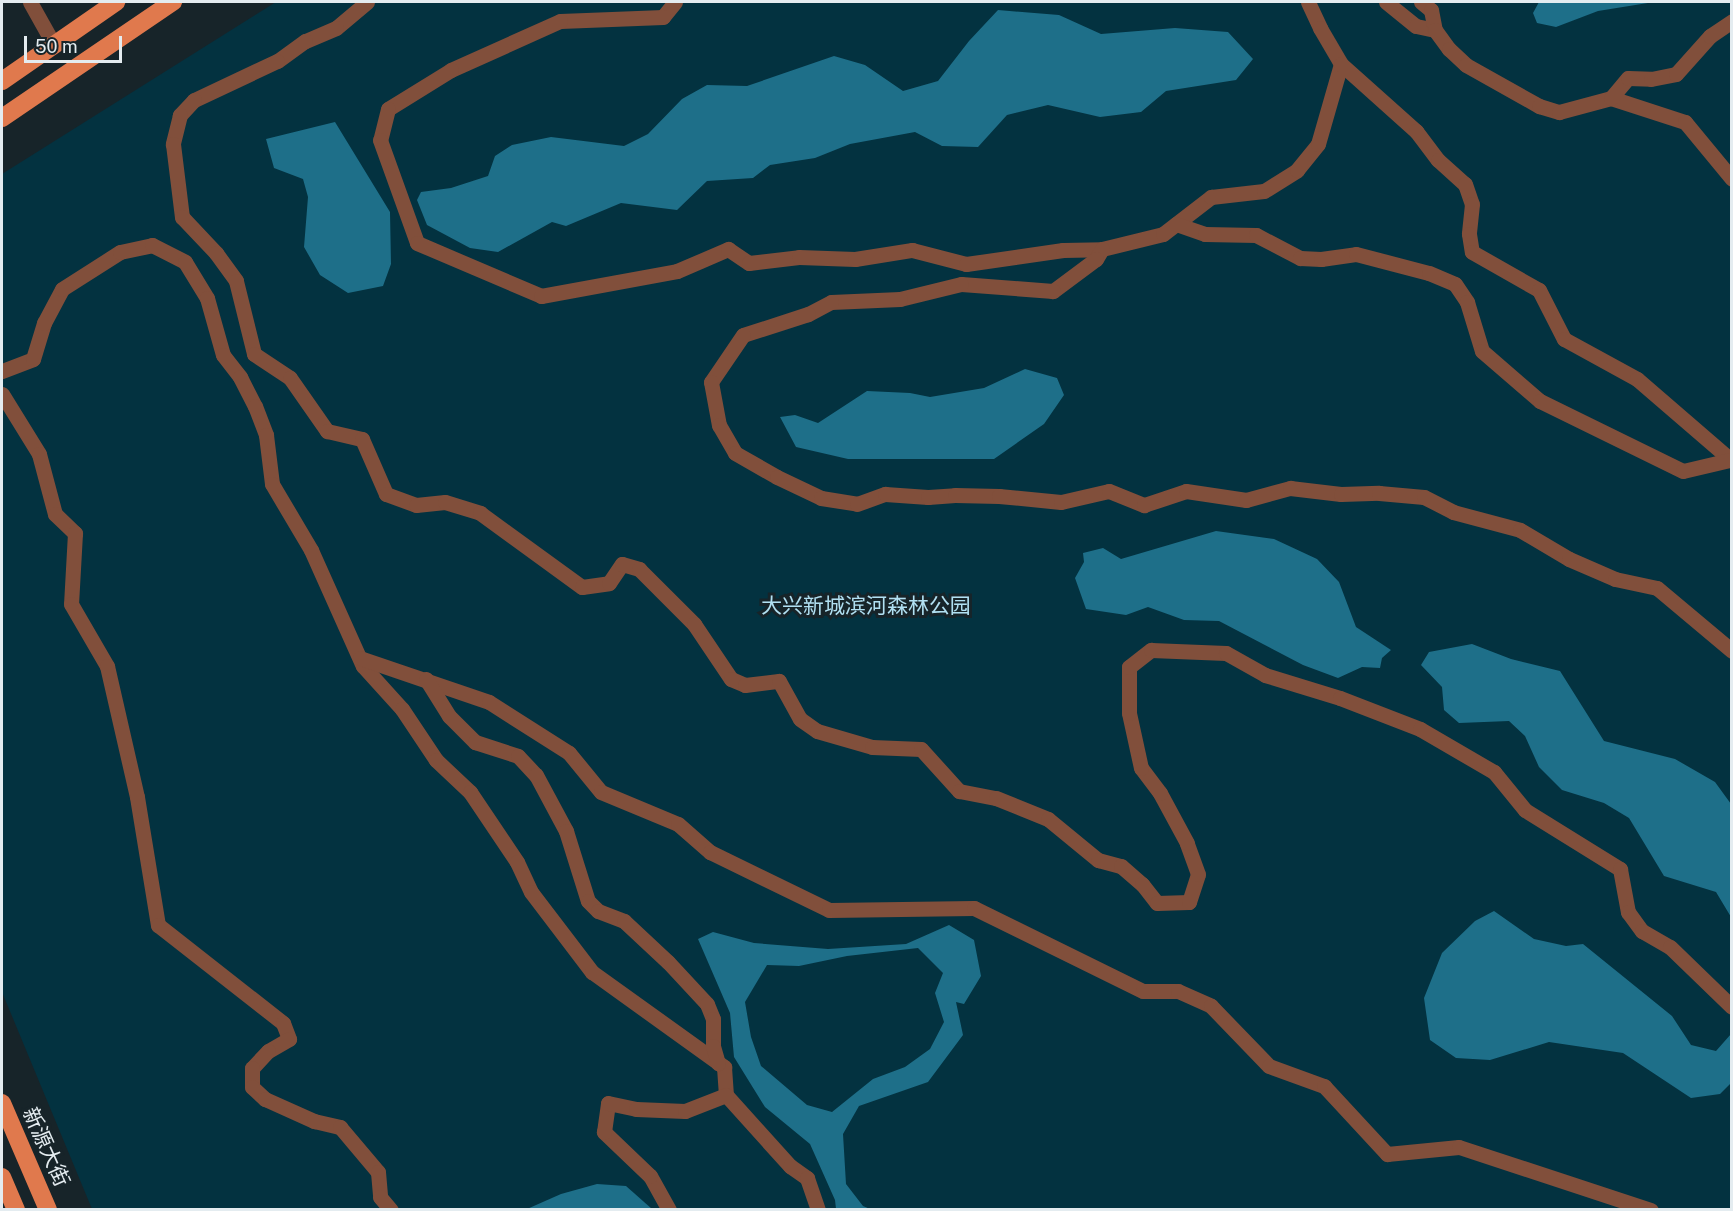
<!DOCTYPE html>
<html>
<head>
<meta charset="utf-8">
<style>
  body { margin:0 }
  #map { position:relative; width:1733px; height:1211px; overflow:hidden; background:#172429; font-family:"Public Sans","Noto Sans SC",sans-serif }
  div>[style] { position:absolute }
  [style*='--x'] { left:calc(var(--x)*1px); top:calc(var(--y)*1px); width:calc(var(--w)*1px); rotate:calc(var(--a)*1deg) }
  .green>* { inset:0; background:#033240 }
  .water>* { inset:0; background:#1e6f89 }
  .minor>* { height:15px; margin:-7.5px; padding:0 7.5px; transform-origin:7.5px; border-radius:7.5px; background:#814f3b }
  .major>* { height:18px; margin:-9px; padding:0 9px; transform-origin:9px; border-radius:9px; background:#e0794d }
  span { translate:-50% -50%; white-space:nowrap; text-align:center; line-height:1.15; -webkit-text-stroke:6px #172429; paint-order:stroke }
  .park-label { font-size:21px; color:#b1e0f2 }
  .street-label { font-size:21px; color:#e4ecf0 }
  .frame { position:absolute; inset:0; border:3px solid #e4ecf0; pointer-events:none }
  .scale { position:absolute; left:24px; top:36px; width:98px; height:27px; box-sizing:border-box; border:3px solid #e4ecf0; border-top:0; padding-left:8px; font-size:18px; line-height:21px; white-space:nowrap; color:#e4ecf0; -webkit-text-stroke:4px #172429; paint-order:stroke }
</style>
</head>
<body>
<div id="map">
  <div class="green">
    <i style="clip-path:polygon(276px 2px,1731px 2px,1731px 1209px,92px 1209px,2px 992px,2px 174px)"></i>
  </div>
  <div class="water">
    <i style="clip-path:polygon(1539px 2px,1654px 2px,1598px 11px,1556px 27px,1537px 23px,1533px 13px)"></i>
    <i style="clip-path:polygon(998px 10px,1059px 15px,1101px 34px,1175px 28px,1228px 32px,1253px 59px,1236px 80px,1166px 91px,1141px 112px,1100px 117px,1048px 105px,1007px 115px,978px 147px,942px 146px,915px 132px,850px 144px,815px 158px,770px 165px,753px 178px,707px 181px,677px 210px,621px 203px,566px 226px,552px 222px,498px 252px,470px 248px,427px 225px,417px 200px,421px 192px,451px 188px,488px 176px,495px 156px,512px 145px,551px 137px,624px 146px,648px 134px,682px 99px,707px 85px,747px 86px,834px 56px,865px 65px,903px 91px,938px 81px,969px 41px)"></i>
    <i style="clip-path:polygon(335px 122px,390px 212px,391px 264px,383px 286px,348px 293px,320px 275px,304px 247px,308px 197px,303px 179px,274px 168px,266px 139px)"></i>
    <i style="clip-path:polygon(1025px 369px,1057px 378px,1064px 395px,1044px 424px,994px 459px,848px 459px,796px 447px,780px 417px,795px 415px,818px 423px,867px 391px,910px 393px,930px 397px,984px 388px)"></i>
    <i style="clip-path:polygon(1216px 531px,1274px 539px,1317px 559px,1339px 582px,1356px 627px,1391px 650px,1382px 658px,1380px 668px,1362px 667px,1338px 678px,1303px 665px,1219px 621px,1184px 620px,1148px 607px,1126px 615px,1086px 609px,1075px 578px,1084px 562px,1083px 553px,1103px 548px,1121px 559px)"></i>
    <i style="clip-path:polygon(1472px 644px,1511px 659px,1560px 671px,1604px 741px,1675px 759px,1715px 782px,1731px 804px,1731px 917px,1716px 892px,1664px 876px,1629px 818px,1604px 803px,1562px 790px,1539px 767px,1525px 736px,1509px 721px,1459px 723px,1444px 710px,1442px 687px,1421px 665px,1429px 652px)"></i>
    <i style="clip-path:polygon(1494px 911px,1534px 939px,1566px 946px,1583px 944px,1672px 1016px,1691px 1045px,1716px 1051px,1731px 1034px,1731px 1083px,1720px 1094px,1691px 1098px,1623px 1053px,1549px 1042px,1490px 1060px,1456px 1058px,1430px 1040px,1424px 998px,1442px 953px,1475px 921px)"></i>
    <i style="clip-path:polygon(evenodd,949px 925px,974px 940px,981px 976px,964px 1004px,956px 1002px,963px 1035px,928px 1082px,859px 1106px,843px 1134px,846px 1184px,863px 1206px,870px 1209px,836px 1209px,835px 1200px,810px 1144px,765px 1107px,734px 1057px,730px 1013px,698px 939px,713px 932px,754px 943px,828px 949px,906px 944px,949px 925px,918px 948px,943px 973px,935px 993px,944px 1022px,930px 1049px,905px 1067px,873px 1079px,832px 1112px,807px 1105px,761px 1066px,751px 1037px,745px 1002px,767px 965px,799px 966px,847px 956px,918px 948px)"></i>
    <i style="clip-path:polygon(597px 1184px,626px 1186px,652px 1209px,527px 1209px,561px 1194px)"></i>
  </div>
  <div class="minor">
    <i style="--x:30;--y:2;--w:49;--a:60.8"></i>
    <i style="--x:367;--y:2;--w:40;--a:140"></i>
    <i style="--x:336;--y:28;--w:34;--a:157"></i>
    <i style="--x:305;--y:41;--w:34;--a:144"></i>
    <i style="--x:277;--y:61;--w:92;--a:154.8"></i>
    <i style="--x:194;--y:100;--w:21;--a:133"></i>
    <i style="--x:180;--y:115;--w:30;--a:104"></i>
    <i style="--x:173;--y:144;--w:74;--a:83"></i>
    <i style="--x:182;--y:217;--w:50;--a:46.6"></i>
    <i style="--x:216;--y:253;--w:34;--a:54"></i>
    <i style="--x:236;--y:281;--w:75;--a:76.1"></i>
    <i style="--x:254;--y:354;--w:43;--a:33.7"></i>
    <i style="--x:290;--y:378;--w:65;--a:55.1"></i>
    <i style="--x:327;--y:431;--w:36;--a:13"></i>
    <i style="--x:362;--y:439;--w:60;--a:66.4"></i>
    <i style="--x:386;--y:494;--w:32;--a:20"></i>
    <i style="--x:416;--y:505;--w:29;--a:-6"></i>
    <i style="--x:445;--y:502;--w:37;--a:17"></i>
    <i style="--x:480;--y:513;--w:126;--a:36"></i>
    <i style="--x:582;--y:587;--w:27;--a:-8"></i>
    <i style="--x:609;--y:583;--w:23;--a:-56"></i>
    <i style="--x:622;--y:564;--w:18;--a:16"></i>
    <i style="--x:639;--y:569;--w:78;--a:45"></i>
    <i style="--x:694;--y:624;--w:66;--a:56.1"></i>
    <i style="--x:731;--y:679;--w:15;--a:23"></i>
    <i style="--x:745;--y:685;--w:34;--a:-7"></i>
    <i style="--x:779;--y:681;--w:43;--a:61.1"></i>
    <i style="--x:800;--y:719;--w:21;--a:35"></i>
    <i style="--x:817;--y:731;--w:57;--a:16.2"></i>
    <i style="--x:872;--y:747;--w:49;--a:2.3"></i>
    <i style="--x:921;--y:749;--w:57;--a:47.9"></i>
    <i style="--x:959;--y:791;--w:38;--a:11"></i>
    <i style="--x:996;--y:798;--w:56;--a:22"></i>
    <i style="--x:1048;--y:819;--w:65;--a:39.4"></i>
    <i style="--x:1098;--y:860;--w:24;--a:15"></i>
    <i style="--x:1121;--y:866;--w:28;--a:41"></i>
    <i style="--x:1142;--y:884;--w:24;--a:52"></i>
    <i style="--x:1157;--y:903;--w:32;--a:-2"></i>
    <i style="--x:1189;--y:902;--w:29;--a:-72"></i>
    <i style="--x:1198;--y:874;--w:33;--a:-110"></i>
    <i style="--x:1187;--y:843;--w:57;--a:-118.4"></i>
    <i style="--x:1160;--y:793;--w:31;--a:-127"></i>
    <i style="--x:1141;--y:768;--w:56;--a:-102.3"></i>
    <i style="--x:1129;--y:713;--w:46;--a:-90"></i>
    <i style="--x:1129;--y:667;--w:28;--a:-38"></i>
    <i style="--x:1151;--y:650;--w:75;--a:2.3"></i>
    <i style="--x:1226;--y:653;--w:45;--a:29.4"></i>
    <i style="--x:1265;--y:675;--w:78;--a:17"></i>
    <i style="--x:1340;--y:698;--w:86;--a:21.2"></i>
    <i style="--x:1420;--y:729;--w:86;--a:30.2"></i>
    <i style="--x:1494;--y:772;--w:49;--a:50.8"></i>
    <i style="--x:1525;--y:810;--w:112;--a:31.8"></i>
    <i style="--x:1620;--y:869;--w:44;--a:79.5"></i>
    <i style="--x:1628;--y:912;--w:24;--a:54"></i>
    <i style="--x:1642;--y:931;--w:32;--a:30"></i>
    <i style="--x:1670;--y:947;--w:86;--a:44.1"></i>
    <i style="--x:675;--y:2;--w:19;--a:129"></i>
    <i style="--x:663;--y:17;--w:103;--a:177.8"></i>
    <i style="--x:560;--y:21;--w:120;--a:155.8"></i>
    <i style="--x:451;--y:70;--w:74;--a:148.2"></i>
    <i style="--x:388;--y:109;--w:32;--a:104"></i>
    <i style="--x:380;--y:140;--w:109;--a:70.2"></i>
    <i style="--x:417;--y:243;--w:135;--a:23.1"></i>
    <i style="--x:541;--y:296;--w:138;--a:-10.4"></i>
    <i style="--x:677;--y:271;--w:56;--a:-23.3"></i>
    <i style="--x:728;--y:249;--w:25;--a:34"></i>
    <i style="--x:749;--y:263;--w:50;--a:-6.8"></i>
    <i style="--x:799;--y:257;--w:56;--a:2"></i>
    <i style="--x:855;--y:259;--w:58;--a:-9"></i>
    <i style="--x:912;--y:250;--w:56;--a:14.5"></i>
    <i style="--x:966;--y:264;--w:98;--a:-8.2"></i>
    <i style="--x:1063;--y:250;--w:39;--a:-1"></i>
    <i style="--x:1102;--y:249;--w:63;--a:-13.8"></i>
    <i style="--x:1163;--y:234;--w:61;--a:-37.6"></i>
    <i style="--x:1211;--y:197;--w:53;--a:-6.5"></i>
    <i style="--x:1264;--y:191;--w:39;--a:-32"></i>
    <i style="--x:1297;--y:170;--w:33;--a:-51"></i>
    <i style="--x:1318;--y:144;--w:83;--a:-74"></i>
    <i style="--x:1308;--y:2;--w:29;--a:65"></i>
    <i style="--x:1320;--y:28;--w:42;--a:59.7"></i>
    <i style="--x:1341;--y:64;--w:101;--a:41.8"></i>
    <i style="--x:1416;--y:131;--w:36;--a:53"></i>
    <i style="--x:1438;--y:160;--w:36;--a:42"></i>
    <i style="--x:1465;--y:184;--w:21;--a:71"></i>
    <i style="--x:1472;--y:204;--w:30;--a:96"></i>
    <i style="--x:1469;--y:234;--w:18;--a:81"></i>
    <i style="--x:1472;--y:252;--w:77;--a:29.6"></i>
    <i style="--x:1539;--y:290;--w:55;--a:63"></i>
    <i style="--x:1564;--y:339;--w:83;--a:28.7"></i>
    <i style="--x:1637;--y:379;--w:125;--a:40.8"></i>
    <i style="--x:1386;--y:2;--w:38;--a:39"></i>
    <i style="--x:1416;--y:26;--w:19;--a:12"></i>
    <i style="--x:1421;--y:2;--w:13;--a:39"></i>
    <i style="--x:1431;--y:10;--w:20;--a:79"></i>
    <i style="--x:1435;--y:30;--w:24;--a:54"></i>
    <i style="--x:1449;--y:49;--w:23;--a:43"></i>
    <i style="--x:1466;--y:65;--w:84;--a:29.3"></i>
    <i style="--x:1539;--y:106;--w:21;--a:17"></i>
    <i style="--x:1559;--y:112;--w:54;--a:-15.1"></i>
    <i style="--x:1611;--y:98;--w:78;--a:18"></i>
    <i style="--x:1685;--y:122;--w:74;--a:50.5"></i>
    <i style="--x:1611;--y:98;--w:26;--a:-50"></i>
    <i style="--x:1628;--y:78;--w:23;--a:2"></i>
    <i style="--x:1651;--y:79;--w:25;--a:-11"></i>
    <i style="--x:1676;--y:74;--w:51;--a:-48.2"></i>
    <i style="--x:1710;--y:36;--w:27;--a:-34"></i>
    <i style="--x:1176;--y:224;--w:31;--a:19"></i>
    <i style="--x:1205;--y:234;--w:51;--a:1.1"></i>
    <i style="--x:1256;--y:235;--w:50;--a:27.6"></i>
    <i style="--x:1300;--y:258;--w:21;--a:3"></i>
    <i style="--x:1321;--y:259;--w:35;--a:-8"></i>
    <i style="--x:1356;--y:254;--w:75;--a:14.6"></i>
    <i style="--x:1429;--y:273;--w:28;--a:23"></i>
    <i style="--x:1455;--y:284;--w:22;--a:56"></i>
    <i style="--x:1467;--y:302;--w:51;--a:73"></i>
    <i style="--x:1482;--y:351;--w:77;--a:40.8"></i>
    <i style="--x:1540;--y:401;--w:159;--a:26.1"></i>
    <i style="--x:1683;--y:471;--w:48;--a:-13.2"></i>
    <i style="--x:1102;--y:249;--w:12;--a:121"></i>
    <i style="--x:1096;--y:259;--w:54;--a:143.3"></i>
    <i style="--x:1053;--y:291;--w:92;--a:-175.6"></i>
    <i style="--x:961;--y:284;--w:63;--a:166.2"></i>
    <i style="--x:900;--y:299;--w:69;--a:177.5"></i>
    <i style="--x:831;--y:302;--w:26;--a:152"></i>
    <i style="--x:808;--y:314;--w:68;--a:162.1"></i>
    <i style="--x:743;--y:335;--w:57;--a:124.2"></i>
    <i style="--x:711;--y:382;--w:44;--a:79.5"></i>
    <i style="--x:719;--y:425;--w:32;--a:60"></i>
    <i style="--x:735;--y:453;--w:48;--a:29.7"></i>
    <i style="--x:777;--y:477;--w:49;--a:25.5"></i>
    <i style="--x:821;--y:498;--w:36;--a:9"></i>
    <i style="--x:857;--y:504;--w:30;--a:-20"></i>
    <i style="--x:885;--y:494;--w:43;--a:4"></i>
    <i style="--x:928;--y:497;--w:27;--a:-4"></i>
    <i style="--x:955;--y:495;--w:44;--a:1.3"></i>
    <i style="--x:999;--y:496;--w:62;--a:5.5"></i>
    <i style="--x:1061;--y:502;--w:49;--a:-12.9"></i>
    <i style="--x:1109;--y:491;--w:38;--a:22"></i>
    <i style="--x:1144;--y:505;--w:44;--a:-18.4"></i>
    <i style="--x:1186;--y:491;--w:61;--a:8.5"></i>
    <i style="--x:1246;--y:500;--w:46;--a:-15.3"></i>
    <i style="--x:1290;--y:488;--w:51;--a:6.7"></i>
    <i style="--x:1341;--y:494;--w:38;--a:-2"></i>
    <i style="--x:1379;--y:493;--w:45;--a:5.1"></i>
    <i style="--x:1424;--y:497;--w:33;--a:27"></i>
    <i style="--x:1453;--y:512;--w:69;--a:15"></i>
    <i style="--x:1520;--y:530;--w:57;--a:30.6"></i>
    <i style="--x:1569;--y:559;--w:50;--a:23.5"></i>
    <i style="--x:1615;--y:579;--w:43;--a:12.1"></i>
    <i style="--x:1657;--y:588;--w:98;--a:40"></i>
    <i style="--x:2;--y:371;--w:33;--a:-21"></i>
    <i style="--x:33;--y:359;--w:38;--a:-73"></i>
    <i style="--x:44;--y:323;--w:38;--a:-62"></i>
    <i style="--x:62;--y:289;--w:69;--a:-32.5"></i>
    <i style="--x:120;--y:252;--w:33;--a:-12"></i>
    <i style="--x:152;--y:245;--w:37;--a:27"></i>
    <i style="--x:185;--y:262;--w:42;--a:58.6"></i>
    <i style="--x:207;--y:298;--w:59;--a:74.3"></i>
    <i style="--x:223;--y:355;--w:28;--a:52"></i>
    <i style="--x:240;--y:377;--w:33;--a:63"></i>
    <i style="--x:255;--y:406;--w:31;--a:69"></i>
    <i style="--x:266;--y:435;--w:49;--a:83"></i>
    <i style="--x:272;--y:484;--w:77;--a:59.4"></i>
    <i style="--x:311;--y:550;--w:127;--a:65.9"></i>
    <i style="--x:363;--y:666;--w:58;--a:47.8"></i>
    <i style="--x:402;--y:709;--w:61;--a:56.3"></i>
    <i style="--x:436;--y:760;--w:47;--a:43.3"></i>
    <i style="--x:470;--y:792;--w:84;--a:56.1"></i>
    <i style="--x:517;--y:862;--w:33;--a:65"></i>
    <i style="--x:531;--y:892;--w:101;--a:52.7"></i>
    <i style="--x:592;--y:972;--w:163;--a:35.7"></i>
    <i style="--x:724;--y:1067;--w:28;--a:86"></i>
    <i style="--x:726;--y:1095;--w:96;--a:48"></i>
    <i style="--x:790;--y:1166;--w:21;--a:35"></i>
    <i style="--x:807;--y:1178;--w:34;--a:71"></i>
    <i style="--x:2;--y:394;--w:70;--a:58.3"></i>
    <i style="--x:39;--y:454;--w:62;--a:75.1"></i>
    <i style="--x:55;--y:514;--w:28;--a:44"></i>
    <i style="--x:75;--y:533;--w:71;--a:93.2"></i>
    <i style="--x:71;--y:604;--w:72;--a:59.9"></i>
    <i style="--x:107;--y:666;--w:134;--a:77.1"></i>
    <i style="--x:137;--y:797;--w:130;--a:80.7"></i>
    <i style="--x:158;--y:925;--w:159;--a:38.1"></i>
    <i style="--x:283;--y:1023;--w:17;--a:69"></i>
    <i style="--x:289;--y:1039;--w:24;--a:150"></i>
    <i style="--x:268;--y:1051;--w:23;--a:133"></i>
    <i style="--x:252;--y:1068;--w:19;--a:90"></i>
    <i style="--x:252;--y:1087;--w:18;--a:43"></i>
    <i style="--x:265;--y:1099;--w:54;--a:24.2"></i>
    <i style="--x:314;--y:1121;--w:27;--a:13"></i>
    <i style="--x:340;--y:1127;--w:59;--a:49.8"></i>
    <i style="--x:378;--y:1172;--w:25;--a:85"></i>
    <i style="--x:380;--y:1197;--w:17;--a:50"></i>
    <i style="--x:360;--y:658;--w:136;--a:18.8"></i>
    <i style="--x:489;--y:702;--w:95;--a:32.5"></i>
    <i style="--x:569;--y:753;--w:50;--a:50.6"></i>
    <i style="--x:601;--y:792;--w:83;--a:22.6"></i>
    <i style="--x:678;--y:824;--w:43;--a:41.2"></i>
    <i style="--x:710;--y:852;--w:132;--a:26"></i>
    <i style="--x:829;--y:910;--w:145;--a:-0.8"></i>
    <i style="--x:974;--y:908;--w:188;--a:26.2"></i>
    <i style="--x:1143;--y:991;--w:35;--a:0"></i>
    <i style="--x:1178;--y:991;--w:36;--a:24"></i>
    <i style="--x:1211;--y:1006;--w:83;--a:46"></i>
    <i style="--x:1269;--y:1066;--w:59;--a:20"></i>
    <i style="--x:1324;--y:1086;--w:93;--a:47.2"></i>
    <i style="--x:1387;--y:1154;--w:72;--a:-5.6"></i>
    <i style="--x:1459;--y:1147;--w:202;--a:18.2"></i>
    <i style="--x:426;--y:679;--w:44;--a:58.1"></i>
    <i style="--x:449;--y:716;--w:37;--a:45"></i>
    <i style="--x:475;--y:742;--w:45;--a:18"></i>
    <i style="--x:518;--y:756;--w:26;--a:47"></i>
    <i style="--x:536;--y:775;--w:64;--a:61.8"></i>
    <i style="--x:566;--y:831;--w:73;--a:72.6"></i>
    <i style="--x:588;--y:901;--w:14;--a:45"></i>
    <i style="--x:598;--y:911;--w:28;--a:21"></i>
    <i style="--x:624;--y:921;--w:60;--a:43"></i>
    <i style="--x:668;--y:962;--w:57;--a:47.1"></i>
    <i style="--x:707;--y:1004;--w:16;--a:68"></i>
    <i style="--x:713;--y:1019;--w:27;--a:90"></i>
    <i style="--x:713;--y:1046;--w:18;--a:74"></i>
    <i style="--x:669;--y:1210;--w:39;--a:-119"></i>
    <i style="--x:650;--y:1176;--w:64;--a:-136.3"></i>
    <i style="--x:604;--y:1132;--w:29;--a:-82"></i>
    <i style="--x:608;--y:1103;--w:29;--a:12"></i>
    <i style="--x:636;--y:1109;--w:49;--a:2.3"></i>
    <i style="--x:685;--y:1111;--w:44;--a:-21.3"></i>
  </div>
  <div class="major">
    <i style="--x:2;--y:81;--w:139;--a:-34.7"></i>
    <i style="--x:2;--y:118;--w:207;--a:-34.2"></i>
    <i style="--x:2;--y:1103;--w:116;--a:66.7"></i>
    <i style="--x:2;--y:1177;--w:36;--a:67"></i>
  </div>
  <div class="park-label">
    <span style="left:866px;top:606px">大兴新城滨河森林公园</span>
  </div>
  <div class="street-label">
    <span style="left:46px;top:1147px;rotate:66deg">新源大街</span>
  </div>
  <div class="frame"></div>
  <div class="scale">50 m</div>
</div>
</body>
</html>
